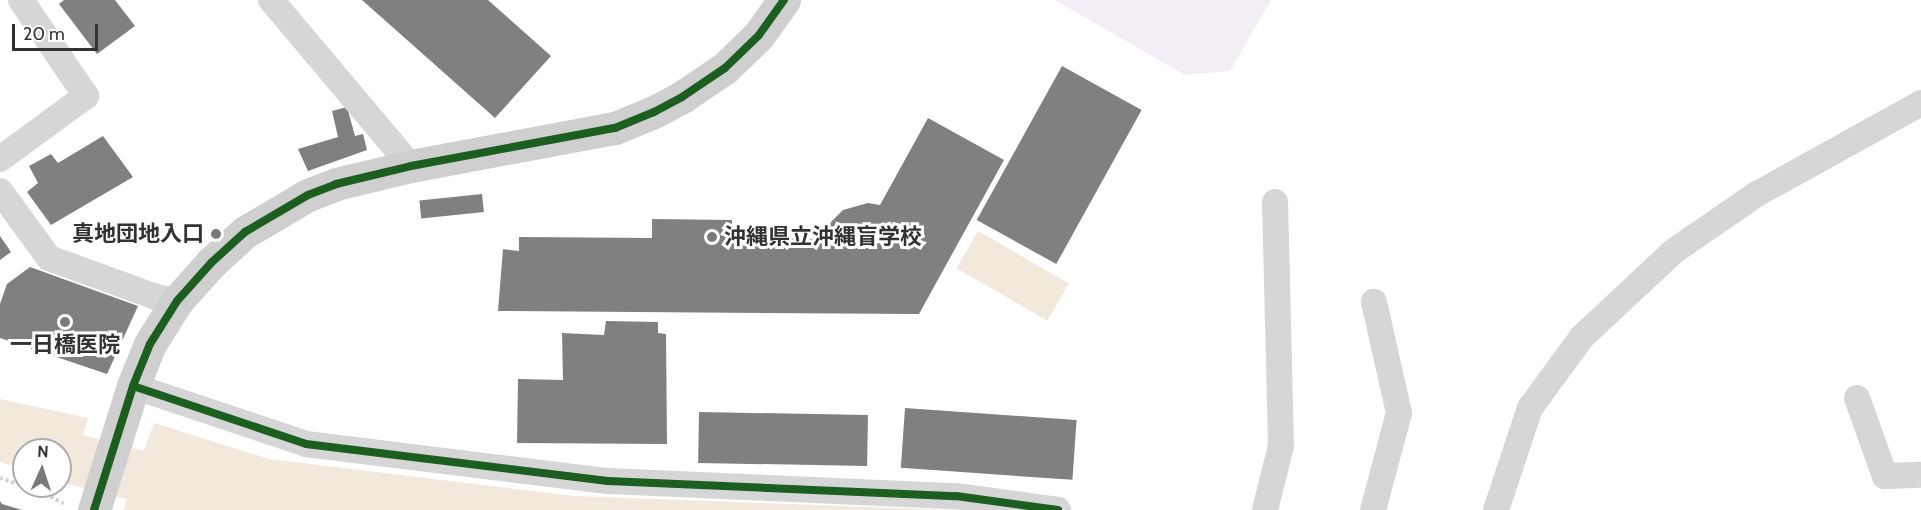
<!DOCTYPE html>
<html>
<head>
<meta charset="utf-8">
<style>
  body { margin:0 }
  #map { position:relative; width:1921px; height:510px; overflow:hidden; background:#fff; font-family:Cabin,"Noto Sans JP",sans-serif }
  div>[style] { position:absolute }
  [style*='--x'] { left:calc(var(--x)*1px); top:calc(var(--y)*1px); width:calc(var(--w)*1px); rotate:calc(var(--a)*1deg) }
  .green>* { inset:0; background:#f3eef6 }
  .water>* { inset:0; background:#f2e8dc; transform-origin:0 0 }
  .river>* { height:51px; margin:-25.5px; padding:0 25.5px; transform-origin:25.5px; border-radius:25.5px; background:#f2e8dc }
  .building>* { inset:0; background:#808080; transform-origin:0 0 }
  .path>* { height:4px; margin-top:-2px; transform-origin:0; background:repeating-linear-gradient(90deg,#d4d4d4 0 3px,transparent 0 6px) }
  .street>* { height:26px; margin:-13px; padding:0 13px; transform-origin:13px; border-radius:13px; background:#d6d6d6 }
  .secondary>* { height:33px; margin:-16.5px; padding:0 16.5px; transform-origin:16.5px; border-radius:16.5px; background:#cfcfcf }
  .cycleway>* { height:8px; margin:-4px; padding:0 4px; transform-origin:4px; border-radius:4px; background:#1b5e20 }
  .dots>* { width:16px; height:16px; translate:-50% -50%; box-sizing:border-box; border:3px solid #fff; border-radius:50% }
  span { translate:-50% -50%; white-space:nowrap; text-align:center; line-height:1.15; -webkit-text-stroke:6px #fff; paint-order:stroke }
  .poi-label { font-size:22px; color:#323232; font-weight:700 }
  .right { translate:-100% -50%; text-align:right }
  .left { translate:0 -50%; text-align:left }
  .north { position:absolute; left:12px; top:438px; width:60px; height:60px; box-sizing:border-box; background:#fff; border:2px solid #adadad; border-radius:50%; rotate:3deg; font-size:16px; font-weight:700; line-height:24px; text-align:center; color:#323232 }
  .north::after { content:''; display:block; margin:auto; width:21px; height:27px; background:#7a7a7a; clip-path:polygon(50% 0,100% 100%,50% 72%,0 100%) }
  .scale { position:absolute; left:12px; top:24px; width:86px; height:27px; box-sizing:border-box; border:3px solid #323232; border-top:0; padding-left:8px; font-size:18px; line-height:21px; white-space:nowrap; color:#323232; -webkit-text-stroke:4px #fff; paint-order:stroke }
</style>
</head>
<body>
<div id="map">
  <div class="green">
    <i style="clip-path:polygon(1055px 0,1271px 0,1230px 71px,1185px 75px)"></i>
  </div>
  <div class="water">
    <i style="left:978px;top:231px;width:105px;height:43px;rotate:30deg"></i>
    <i style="clip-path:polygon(0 399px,88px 418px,68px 483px,60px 481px,60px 450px,24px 450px,24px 469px,0 462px)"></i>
    <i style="clip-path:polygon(154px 423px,269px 459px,574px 496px,952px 510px,123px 510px)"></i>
  </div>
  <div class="river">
    <i style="--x:60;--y:455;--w:148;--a:14.5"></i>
  </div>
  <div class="building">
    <i style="clip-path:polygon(64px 0,115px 0,135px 26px,97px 54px,59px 4px)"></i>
    <i style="clip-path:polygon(362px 0,488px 0,551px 56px,495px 118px)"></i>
    <i style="left:1062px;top:66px;width:91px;height:176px;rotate:29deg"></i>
    <i style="clip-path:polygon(347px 107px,355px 136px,363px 134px,367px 150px,308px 171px,298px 149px,338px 137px,332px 111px)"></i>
    <i style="clip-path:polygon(928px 118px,1004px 160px,919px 314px,498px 311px,503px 249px,519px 251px,519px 237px,652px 238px,652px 219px,732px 220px,732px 237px,821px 239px,825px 228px,843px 210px,868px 203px,880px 205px)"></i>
    <i style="clip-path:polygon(103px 136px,133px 177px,51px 225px,27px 192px,38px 183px,29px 166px,51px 154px,58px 163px)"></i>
    <i style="left:482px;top:194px;width:18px;height:63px;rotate:84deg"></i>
    <i style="clip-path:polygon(0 236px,11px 252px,0 260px)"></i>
    <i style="clip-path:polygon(30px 267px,138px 306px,107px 374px,0 338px,0 304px,7px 284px)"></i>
    <i style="clip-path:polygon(606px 321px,658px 322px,658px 333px,666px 334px,667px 444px,517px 443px,518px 379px,563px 380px,562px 333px,604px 335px)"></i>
    <i style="left:905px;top:408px;width:172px;height:60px;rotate:4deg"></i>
    <i style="left:699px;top:412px;width:169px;height:51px;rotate:1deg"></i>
    <i style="clip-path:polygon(0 501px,2px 504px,22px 510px,0 510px)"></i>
  </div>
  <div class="path">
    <i style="--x:0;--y:478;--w:25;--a:18"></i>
    <i style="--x:25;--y:486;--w:16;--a:18"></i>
    <i style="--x:40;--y:491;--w:27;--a:28"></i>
  </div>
  <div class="street">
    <i style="--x:271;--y:0;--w:217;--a:49.9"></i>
    <i style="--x:0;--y:159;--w:107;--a:-36.2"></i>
    <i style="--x:86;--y:96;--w:116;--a:-124.1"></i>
    <i style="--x:0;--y:191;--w:83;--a:53.8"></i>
    <i style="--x:49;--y:258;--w:114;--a:20"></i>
    <i style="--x:156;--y:297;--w:21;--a:11"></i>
    <i style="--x:133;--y:386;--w:182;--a:18.5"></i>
    <i style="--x:306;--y:444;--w:304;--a:7"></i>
    <i style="--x:608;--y:481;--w:348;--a:2.5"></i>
    <i style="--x:956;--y:496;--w:103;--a:7.8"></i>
    <i style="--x:1857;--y:398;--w:83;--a:70.3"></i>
    <i style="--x:1885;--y:476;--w:36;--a:-2"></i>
    <i style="--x:1265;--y:510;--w:66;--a:-76"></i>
    <i style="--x:1281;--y:446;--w:244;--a:-91.4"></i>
    <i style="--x:1373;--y:510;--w:100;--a:-75"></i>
    <i style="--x:1399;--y:413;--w:114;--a:-102.7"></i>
    <i style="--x:1496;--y:510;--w:108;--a:-71.6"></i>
    <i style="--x:1530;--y:408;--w:88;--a:-53.8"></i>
    <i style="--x:1582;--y:337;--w:126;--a:-43.1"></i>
    <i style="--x:1674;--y:251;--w:101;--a:-34.5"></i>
    <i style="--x:1757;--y:194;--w:188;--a:-29"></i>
  </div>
  <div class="secondary">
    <i style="--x:94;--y:510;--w:130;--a:-72.5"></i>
    <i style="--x:133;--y:386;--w:45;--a:-68"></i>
    <i style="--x:150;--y:344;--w:51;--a:-57.9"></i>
    <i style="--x:177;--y:301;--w:52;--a:-48.1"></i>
    <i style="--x:212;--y:262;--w:45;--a:-42.3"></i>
    <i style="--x:245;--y:232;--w:73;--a:-30.4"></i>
    <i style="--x:308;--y:195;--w:30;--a:-21"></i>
    <i style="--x:336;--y:184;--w:77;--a:-13.5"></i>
    <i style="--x:411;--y:166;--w:208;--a:-10.6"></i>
    <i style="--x:615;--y:128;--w:42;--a:-22.3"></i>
    <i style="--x:654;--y:112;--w:32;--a:-28"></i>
    <i style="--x:682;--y:97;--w:52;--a:-34"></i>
    <i style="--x:725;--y:68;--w:47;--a:-44.1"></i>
    <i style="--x:759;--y:35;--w:43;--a:-54.5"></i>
  </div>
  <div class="cycleway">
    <i style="--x:133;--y:386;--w:182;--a:18.5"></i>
    <i style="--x:306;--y:444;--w:304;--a:7"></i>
    <i style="--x:608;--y:481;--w:348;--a:2.5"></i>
    <i style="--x:956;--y:496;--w:103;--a:7.8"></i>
    <i style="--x:94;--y:510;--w:130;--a:-72.5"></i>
    <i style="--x:133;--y:386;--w:45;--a:-68"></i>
    <i style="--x:150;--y:344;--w:51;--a:-57.9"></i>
    <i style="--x:177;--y:301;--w:52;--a:-48.1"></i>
    <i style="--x:212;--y:262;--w:45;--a:-42.3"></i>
    <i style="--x:245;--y:232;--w:73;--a:-30.4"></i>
    <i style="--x:308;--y:195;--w:30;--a:-21"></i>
    <i style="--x:336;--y:184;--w:77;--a:-13.5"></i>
    <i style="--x:411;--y:166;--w:208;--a:-10.6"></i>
    <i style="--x:615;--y:128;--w:42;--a:-22.3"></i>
    <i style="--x:654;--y:112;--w:32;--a:-28"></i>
    <i style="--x:682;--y:97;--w:52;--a:-34"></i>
    <i style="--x:725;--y:68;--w:47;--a:-44.1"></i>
    <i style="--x:759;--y:35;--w:43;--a:-54.5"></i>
  </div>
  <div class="dots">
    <i style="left:216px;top:234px;background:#7a7a7a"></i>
    <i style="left:712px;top:237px;background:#7a7a7a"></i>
    <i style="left:65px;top:322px;background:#7a7a7a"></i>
  </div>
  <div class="poi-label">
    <span class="right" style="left:204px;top:234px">真地団地入口</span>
    <span class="left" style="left:724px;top:237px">沖縄県立沖縄盲学校</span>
    <span style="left:65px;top:345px">一日橋医院</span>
  </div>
  <div class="north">N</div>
  <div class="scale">20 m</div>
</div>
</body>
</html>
